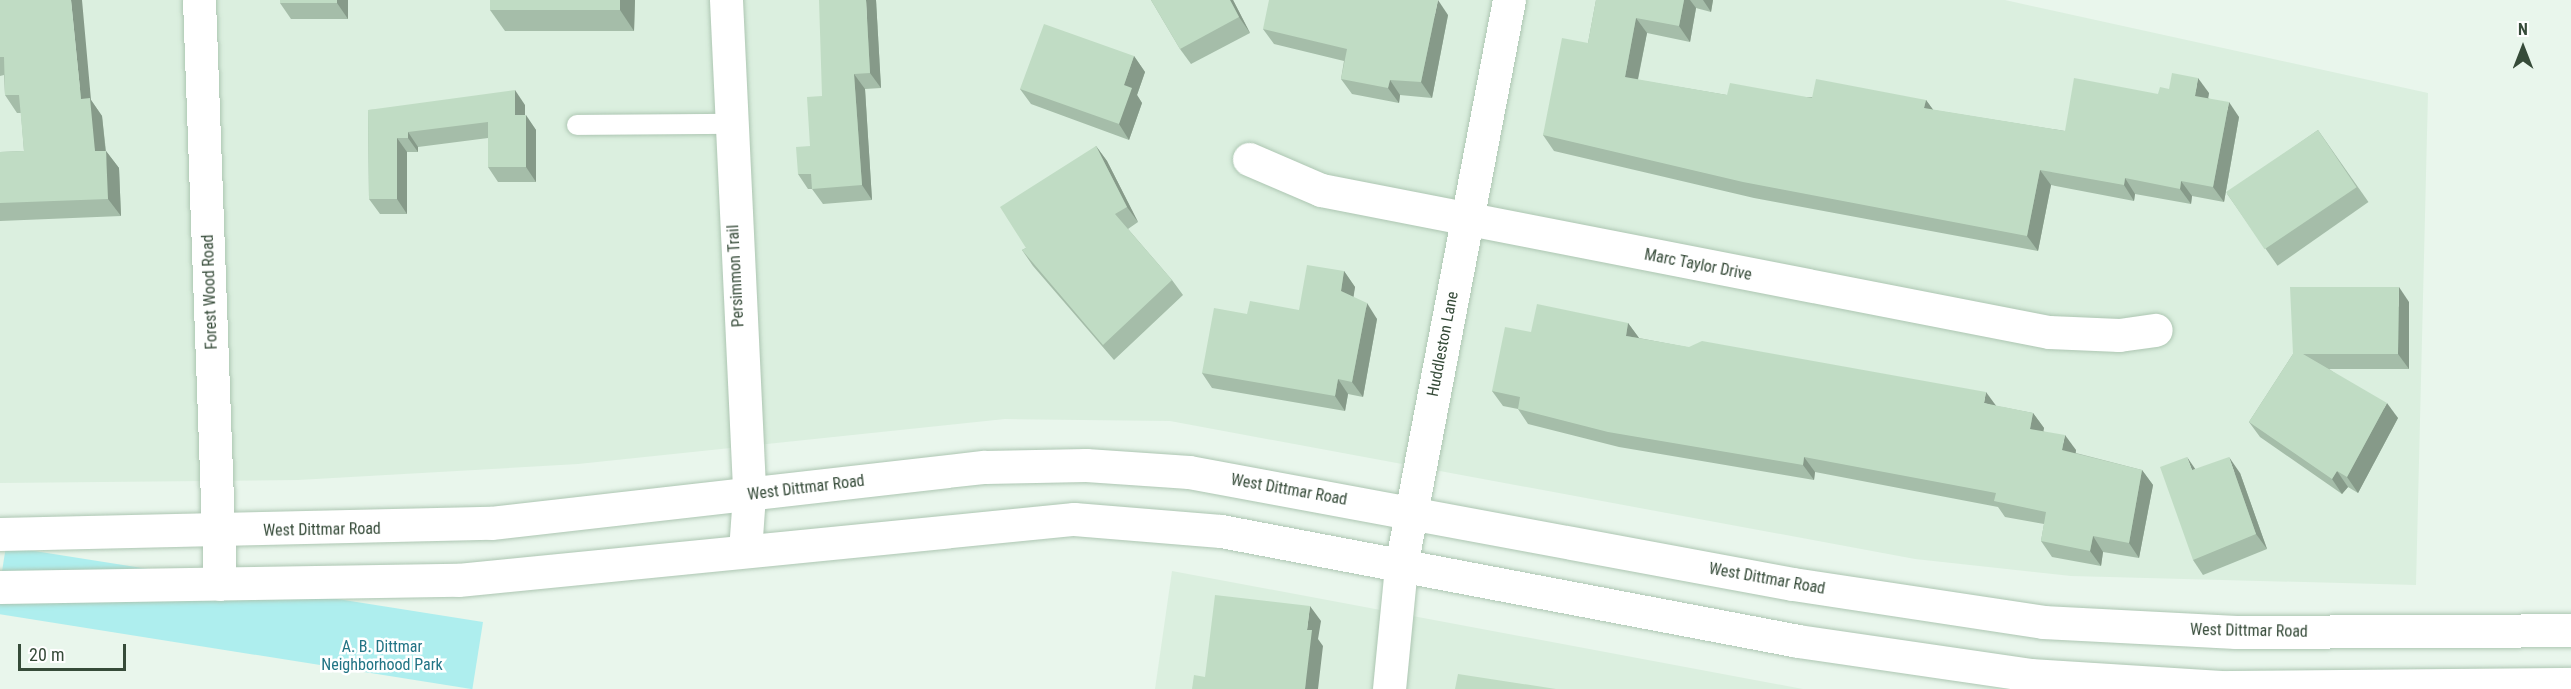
<!DOCTYPE html>
<html>
<head>
<meta charset="utf-8">
<style>
  body { margin:0 }
  #map { position:relative; width:2571px; height:689px; overflow:hidden; background:#e9f6ec; font-family:"Roboto Condensed",sans-serif }
  div>[style] { position:absolute }
  [style*='--x'] { left:calc(var(--x)*1px); top:calc(var(--y)*1px); width:calc(var(--w)*1px); rotate:calc(var(--a)*1deg) }
  .residential>* { inset:0; background:#dbefdf }
  .green>* { inset:0; background:#aeeeee; transform-origin:0 0 }
  .roads { filter:drop-shadow(0 0 2px #adc6b2) drop-shadow(0 0 2px #adc6b2) }
  .service>* { height:20px; margin:-10px; padding:0 10px; transform-origin:10px; border-radius:10px; background:#fff }
  .minor>* { height:33px; margin:-16.5px; padding:0 16.5px; transform-origin:16.5px; border-radius:16.5px; background:#fff }
  .tertiary>* { height:33px; margin:-16.5px; padding:0 16.5px; transform-origin:16.5px; border-radius:16.5px; background:#fff }
  .wall>* { inset:0; background:#a5bda9; transform-origin:0 0 }
  .shaded-wall>* { inset:0; background:#869a89 }
  .building>* { inset:0; background:#c0dcc4; transform-origin:0 0 }
  span { translate:-50% -50%; white-space:nowrap; text-align:center; line-height:1.15; -webkit-text-stroke:5px #fff; paint-order:stroke }
  .street-label { font-size:16px; color:#364b39 }
  .park-label { font-size:16px; color:#227485 }
  .north { position:absolute; left:2493px; top:18px; width:60px; height:60px; -webkit-text-stroke:4px #fff; paint-order:stroke; rotate:0deg; font-size:16px; font-weight:700; line-height:24px; text-align:center; color:#364b39 }
  .north::after { content:''; display:block; margin:auto; width:21px; height:27px; background:#364b39; clip-path:polygon(50% 0,100% 100%,50% 72%,0 100%) }
  .scale { position:absolute; left:18px; top:644px; width:108px; height:27px; box-sizing:border-box; border:3px solid #364b39; border-top:0; padding-left:8px; font-size:18px; line-height:21px; white-space:nowrap; color:#364b39; -webkit-text-stroke:4px #fff; paint-order:stroke }
</style>
</head>
<body>
<div id="map">
  <div class="residential">
    <i style="clip-path:polygon(0 0,2005px 0,2428px 93px,2416px 585px,2071px 576px,1915px 559px,1170px 421px,1005px 419px,578px 464px,298px 480px,0 483px)"></i>
    <i style="clip-path:polygon(1172px 571px,1803px 689px,1155px 689px)"></i>
  </div>
  <div class="green">
    <i style="left:483px;top:622px;width:68px;height:483px;rotate:99deg"></i>
  </div>
  <div class="roads">
    <div class="service">
      <i style="--x:577;--y:125;--w:152;--a:-0.4"></i>
    </div>
    <div class="minor">
      <i style="--x:199;--y:0;--w:584;--a:87.94"></i>
      <i style="--x:726;--y:0;--w:496;--a:87.3"></i>
      <i style="--x:749;--y:495;--w:56;--a:94.1"></i>
      <i style="--x:1249;--y:159;--w:78;--a:23.3"></i>
      <i style="--x:1321;--y:190;--w:742;--a:11.04"></i>
      <i style="--x:2049;--y:332;--w:70;--a:2.5"></i>
      <i style="--x:2119;--y:335;--w:37;--a:-8"></i>
      <i style="--x:1389;--y:689;--w:124;--a:-84.4"></i>
      <i style="--x:1401;--y:566;--w:576;--a:-79.2"></i>
    </div>
    <div class="tertiary">
      <i style="--x:0;--y:534;--w:491;--a:-1.3"></i>
      <i style="--x:491;--y:523;--w:497;--a:-6.5"></i>
      <i style="--x:985;--y:467;--w:101;--a:-1.1"></i>
      <i style="--x:1086;--y:465;--w:103;--a:3.9"></i>
      <i style="--x:1189;--y:472;--w:614;--a:10.51"></i>
      <i style="--x:1793;--y:584;--w:253;--a:8.6"></i>
      <i style="--x:2043;--y:622;--w:193;--a:3"></i>
      <i style="--x:2236;--y:632;--w:335;--a:-0.3"></i>
      <i style="--x:0;--y:587;--w:458;--a:-0.9"></i>
      <i style="--x:458;--y:580;--w:619;--a:-5.66"></i>
      <i style="--x:1074;--y:519;--w:147;--a:4.7"></i>
      <i style="--x:1221;--y:531;--w:587;--a:10.79"></i>
      <i style="--x:1798;--y:641;--w:234;--a:8.3"></i>
      <i style="--x:2030;--y:675;--w:191;--a:3.6"></i>
      <i style="--x:2221;--y:687;--w:350;--a:-0.5"></i>
    </div>
  </div>
  <div class="wall">
    <i style="clip-path:polygon(0 0,91px 100px,102px 116px,106px 151px,119px 168px,121px 216px,0 221px,0 152px,24px 151px,21px 113px,17px 113px,5px 95px,4px 75px,0 76px)"></i>
    <i style="clip-path:polygon(348px 0,348px 19px,291px 19px,280px 3px)"></i>
    <i style="clip-path:polygon(635px 0,634px 31px,505px 31px,490px 10px)"></i>
    <i style="clip-path:polygon(876px 0,881px 88px,865px 89px,872px 200px,823px 204px,812px 189px,808px 189px,798px 174px)"></i>
    <i style="clip-path:polygon(1151px 0,1233px 0,1250px 33px,1191px 64px,1180px 49px)"></i>
    <i style="clip-path:polygon(1596px 0,1713px 0,1711px 12px,1696px 8px,1690px 42px,1647px 33px,1638px 80px,1727px 95px,1926px 100px,1933px 110px,2065px 131px,2158px 94px,2169px 89px,2209px 93px,2208px 98px,2239px 117px,2224px 202px,2192px 196px,2191px 204px,2135px 194px,2134px 201px,2051px 185px,2038px 251px,1754px 198px,1554px 151px,1543px 135px,1588px 43px)"></i>
    <i style="clip-path:polygon(1448px 15px,1432px 98px,1400px 95px,1399px 103px,1352px 94px,1341px 79px,1344px 61px,1274px 44px,1263px 29px)"></i>
    <i style="clip-path:polygon(1134px 56px,1145px 72px,1137px 95px,1142px 103px,1129px 140px,1031px 104px,1020px 89px)"></i>
    <i style="clip-path:polygon(525px 105px,525px 115px,536px 130px,536px 182px,498px 182px,488px 167px,488px 138px,418px 147px,418px 152px,407px 152px,407px 214px,380px 214px,369px 199px,368px 110px)"></i>
    <i style="left:2318px;top:130px;width:88px;height:111px;rotate:55deg"></i>
    <i style="clip-path:polygon(1096px 146px,1107px 161px,1138px 222px,1128px 229px,1172px 280px,1183px 295px,1114px 360px,1033px 266px,1022px 250px,1026px 248px)"></i>
    <i style="clip-path:polygon(1344px 271px,1355px 287px,1353px 297px,1377px 319px,1363px 397px,1348px 394px,1345px 411px,1212px 388px,1202px 373px,1247px 314px,1299px 310px)"></i>
    <i style="clip-path:polygon(2409px 302px,2409px 369px,2329px 369px,2398px 418px,2358px 493px,2348px 487px,2342px 494px,2260px 437px,2249px 422px,2293px 354px)"></i>
    <i style="clip-path:polygon(1628px 323px,1639px 338px,2033px 413px,2044px 428px,2043px 431px,2076px 450px,2076px 453px,2142px 470px,2153px 485px,2139px 558px,2103px 552px,2101px 566px,2052px 557px,2041px 541px,2044px 524px,2005px 517px,1998px 507px,1815px 472px,1814px 480px,1619px 447px,1528px 424px,1518px 409px,1503px 406px,1492px 391px,1531px 332px)"></i>
    <i style="clip-path:polygon(2195px 469px,2240px 473px,2267px 549px,2203px 575px,2193px 560px)"></i>
  </div>
  <div class="shaded-wall">
    <i style="clip-path:polygon(71px 0,82px 0,91px 100px,102px 116px,107px 165px,106px 151px,119px 168px,121px 216px,108px 199px,81px 99px)"></i>
    <i style="clip-path:polygon(337px 0,348px 0,348px 19px,337px 3px)"></i>
    <i style="clip-path:polygon(620px 0,635px 0,634px 31px,620px 10px)"></i>
    <i style="clip-path:polygon(866px 0,876px 0,881px 88px,870px 73px)"></i>
    <i style="clip-path:polygon(1230px 0,1233px 0,1250px 33px,1239px 17px)"></i>
    <i style="clip-path:polygon(1438px 0,1448px 15px,1432px 98px,1421px 82px)"></i>
    <i style="clip-path:polygon(1684px 0,1690px 0,1696px 8px,1690px 42px,1679px 26px)"></i>
    <i style="clip-path:polygon(1703px 0,1713px 0,1711px 12px)"></i>
    <i style="clip-path:polygon(1636px 18px,1647px 33px,1635px 93px,1625px 77px)"></i>
    <i style="clip-path:polygon(1134px 56px,1145px 72px,1137px 95px,1142px 103px,1129px 140px,1119px 124px,1124px 85px)"></i>
    <i style="clip-path:polygon(854px 74px,865px 89px,872px 200px,862px 185px)"></i>
    <i style="clip-path:polygon(2198px 78px,2209px 93px,2206px 111px,2195px 96px)"></i>
    <i style="clip-path:polygon(1390px 80px,1400px 95px,1399px 103px,1388px 88px)"></i>
    <i style="clip-path:polygon(515px 90px,525px 105px,525px 130px,515px 115px)"></i>
    <i style="clip-path:polygon(1926px 100px,1937px 115px,1924px 108px)"></i>
    <i style="clip-path:polygon(2229px 102px,2239px 117px,2224px 202px,2213px 187px)"></i>
    <i style="clip-path:polygon(526px 115px,536px 130px,536px 182px,526px 167px)"></i>
    <i style="clip-path:polygon(408px 132px,418px 147px,418px 152px,408px 138px)"></i>
    <i style="clip-path:polygon(397px 138px,407px 152px,407px 214px,397px 199px)"></i>
    <i style="clip-path:polygon(1096px 146px,1107px 161px,1138px 222px,1127px 207px)"></i>
    <i style="clip-path:polygon(2040px 170px,2051px 185px,2038px 251px,2027px 236px)"></i>
    <i style="clip-path:polygon(2125px 178px,2135px 194px,2134px 201px,2124px 185px)"></i>
    <i style="clip-path:polygon(2181px 181px,2192px 196px,2191px 204px,2180px 189px)"></i>
    <i style="clip-path:polygon(1344px 271px,1355px 287px,1352px 307px,1341px 291px)"></i>
    <i style="clip-path:polygon(2399px 287px,2409px 302px,2409px 369px,2398px 354px)"></i>
    <i style="clip-path:polygon(1367px 303px,1377px 319px,1363px 397px,1352px 382px)"></i>
    <i style="clip-path:polygon(1628px 323px,1639px 338px,1626px 336px)"></i>
    <i style="clip-path:polygon(1338px 379px,1348px 394px,1345px 411px,1335px 396px)"></i>
    <i style="clip-path:polygon(1986px 392px,1997px 407px,1984px 403px)"></i>
    <i style="clip-path:polygon(2387px 403px,2398px 418px,2358px 493px,2347px 477px)"></i>
    <i style="clip-path:polygon(2033px 413px,2044px 428px,2041px 444px,2030px 429px)"></i>
    <i style="clip-path:polygon(2065px 435px,2076px 450px,2073px 465px,2062px 450px)"></i>
    <i style="clip-path:polygon(1804px 457px,1815px 472px,1814px 480px,1803px 465px)"></i>
    <i style="clip-path:polygon(2187px 457px,2198px 473px,2192px 470px)"></i>
    <i style="clip-path:polygon(2229px 457px,2240px 473px,2267px 549px,2256px 534px)"></i>
    <i style="clip-path:polygon(2142px 470px,2153px 485px,2139px 558px,2129px 543px)"></i>
    <i style="clip-path:polygon(2337px 471px,2348px 487px,2342px 494px,2332px 479px)"></i>
    <i style="clip-path:polygon(2093px 536px,2103px 552px,2101px 566px,2090px 551px)"></i>
    <i style="clip-path:polygon(1310px 606px,1321px 621px,1318px 639px,1323px 646px,1318px 689px,1305px 689px,1307px 630px)"></i>
  </div>
  <div class="building">
    <i style="clip-path:polygon(0 0,71px 0,81px 99px,90px 98px,95px 151px,106px 151px,108px 199px,0 203px,0 152px,24px 151px,19px 95px,5px 95px,4px 57px,0 57px)"></i>
    <i style="left:280px;top:0;width:57px;height:3px"></i>
    <i style="left:490px;top:0;width:130px;height:10px"></i>
    <i style="clip-path:polygon(819px 0,866px 0,870px 73px,854px 74px,862px 185px,812px 189px,811px 174px,798px 174px,796px 147px,810px 146px,807px 97px,822px 96px)"></i>
    <i style="clip-path:polygon(1151px 0,1230px 0,1239px 17px,1180px 49px)"></i>
    <i style="clip-path:polygon(1269px 0,1438px 0,1421px 82px,1390px 80px,1388px 88px,1341px 79px,1347px 49px,1263px 29px)"></i>
    <i style="clip-path:polygon(1596px 0,1684px 0,1679px 26px,1636px 18px,1625px 77px,1727px 95px,1730px 83px,1812px 98px,1816px 79px,1926px 100px,1924px 108px,2065px 131px,2074px 78px,2158px 94px,2160px 87px,2169px 89px,2172px 73px,2198px 78px,2195px 96px,2229px 102px,2213px 187px,2181px 181px,2180px 189px,2125px 178px,2124px 185px,2040px 170px,2027px 236px,1743px 182px,1543px 135px,1562px 38px,1588px 43px)"></i>
    <i style="clip-path:polygon(1044px 24px,1134px 56px,1124px 85px,1132px 88px,1119px 124px,1020px 89px)"></i>
    <i style="clip-path:polygon(515px 90px,515px 115px,526px 115px,526px 167px,488px 167px,488px 122px,408px 132px,408px 138px,397px 138px,397px 199px,369px 199px,368px 110px)"></i>
    <i style="left:2318px;top:130px;width:69px;height:111px;rotate:56deg"></i>
    <i style="clip-path:polygon(1096px 146px,1127px 207px,1115px 214px,1172px 280px,1103px 345px,1022px 250px,1026px 248px,1000px 207px)"></i>
    <i style="clip-path:polygon(1307px 265px,1344px 271px,1341px 291px,1367px 303px,1352px 382px,1338px 379px,1335px 396px,1202px 373px,1214px 308px,1247px 314px,1250px 301px,1299px 310px)"></i>
    <i style="clip-path:polygon(2290px 287px,2399px 287px,2398px 354px,2303px 354px,2387px 403px,2347px 477px,2337px 471px,2332px 479px,2249px 422px,2293px 354px)"></i>
    <i style="clip-path:polygon(1537px 304px,1628px 323px,1626px 336px,1689px 347px,1702px 341px,1986px 392px,1984px 403px,2033px 413px,2030px 429px,2065px 435px,2062px 450px,2142px 470px,2129px 543px,2093px 536px,2090px 551px,2041px 541px,2046px 512px,1994px 501px,1996px 493px,1804px 457px,1803px 465px,1608px 432px,1518px 409px,1520px 397px,1492px 391px,1505px 327px,1531px 332px)"></i>
    <i style="clip-path:polygon(2187px 457px,2192px 470px,2229px 457px,2256px 534px,2193px 560px,2160px 467px)"></i>
    <i style="clip-path:polygon(1215px 595px,1310px 606px,1307px 630px,1312px 630px,1305px 689px,1192px 689px,1194px 675px,1205px 677px)"></i>
    <i style="clip-path:polygon(1458px 674px,1556px 689px,1455px 689px)"></i>
  </div>
  <div class="street-label">
    <span style="left:1698px;top:265px;rotate:11deg">Marc Taylor Drive</span>
    <span style="left:736px;top:276px;rotate:-93deg">Persimmon Trail</span>
    <span style="left:210px;top:292px;rotate:-92deg">Forest Wood Road</span>
    <span style="left:1443px;top:344px;rotate:-79deg">Huddleston Lane</span>
    <span style="left:806px;top:488px;rotate:-7deg">West Dittmar Road</span>
    <span style="left:1289px;top:490px;rotate:10deg">West Dittmar Road</span>
    <span style="left:322px;top:530px;rotate:-1deg">West Dittmar Road</span>
    <span style="left:1767px;top:579px;rotate:10deg">West Dittmar Road</span>
    <span style="left:2249px;top:631px;rotate:1deg">West Dittmar Road</span>
  </div>
  <div class="park-label">
    <span style="left:382px;top:656px">A. B. Dittmar<br>Neighborhood Park</span>
  </div>
  <div class="north">N</div>
  <div class="scale">20 m</div>
</div>
</body>
</html>
